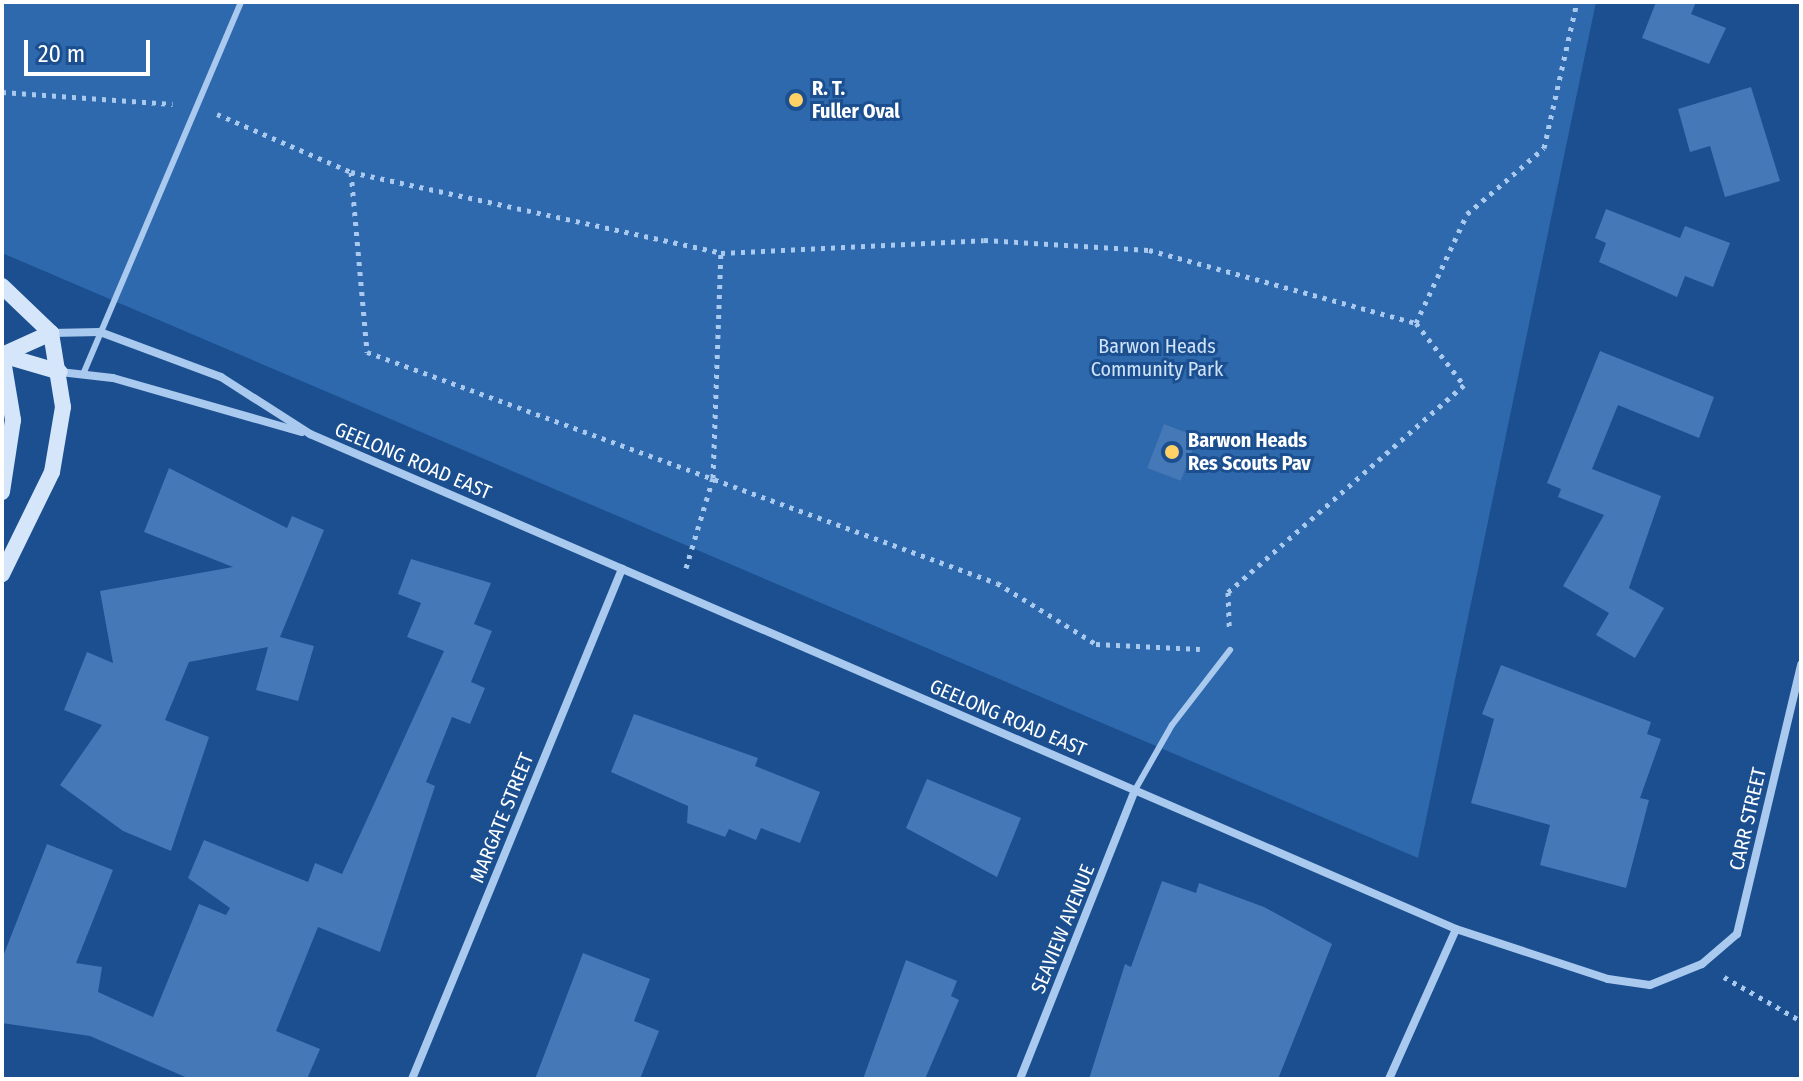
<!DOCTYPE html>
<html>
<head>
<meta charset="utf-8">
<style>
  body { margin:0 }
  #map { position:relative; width:1803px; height:1081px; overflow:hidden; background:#1b4f8f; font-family:"Fira Sans Condensed",sans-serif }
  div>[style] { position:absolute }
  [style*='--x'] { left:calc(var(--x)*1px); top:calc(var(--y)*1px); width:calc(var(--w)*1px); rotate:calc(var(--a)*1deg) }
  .green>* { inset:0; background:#2e69ad }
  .building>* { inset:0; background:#4478b7; transform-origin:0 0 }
  .path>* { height:5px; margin-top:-2.5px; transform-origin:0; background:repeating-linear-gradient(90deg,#a9c9ee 0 4px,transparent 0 10px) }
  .lane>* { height:6px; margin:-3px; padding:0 3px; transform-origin:3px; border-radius:3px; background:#a9c9ee }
  .street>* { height:8px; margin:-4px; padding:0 4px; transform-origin:4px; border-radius:4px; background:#a9c9ee }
  .secondary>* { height:16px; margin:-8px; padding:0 8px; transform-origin:8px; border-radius:8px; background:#d6e6fa }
  .dots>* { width:22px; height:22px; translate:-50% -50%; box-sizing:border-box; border:4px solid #1b4f8f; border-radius:50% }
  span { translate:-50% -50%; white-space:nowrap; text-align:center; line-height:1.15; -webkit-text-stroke:6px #1b4f8f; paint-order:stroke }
  .poi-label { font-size:20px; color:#fff; font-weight:700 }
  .left { translate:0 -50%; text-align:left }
  .park-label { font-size:20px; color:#cfe3fa }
  .street-label { font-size:20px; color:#fff }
  .frame { position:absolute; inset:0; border:4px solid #fff; pointer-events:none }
  .scale { position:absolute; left:24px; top:40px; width:126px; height:36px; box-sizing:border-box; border:4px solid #fff; border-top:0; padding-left:10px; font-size:24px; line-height:28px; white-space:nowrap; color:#fff; -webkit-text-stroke:6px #1b4f8f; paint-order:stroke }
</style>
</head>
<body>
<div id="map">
  <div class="green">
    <i style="clip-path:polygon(2px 2px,1596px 2px,1418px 858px,2px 253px)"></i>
  </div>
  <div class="building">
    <i style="clip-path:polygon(1656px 2px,1696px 2px,1691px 14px,1726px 28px,1709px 64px,1642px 38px)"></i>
    <i style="clip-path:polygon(1751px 87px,1780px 181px,1725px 197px,1710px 146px,1690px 152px,1678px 109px)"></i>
    <i style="clip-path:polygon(1606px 209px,1680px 238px,1685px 226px,1730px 243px,1713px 287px,1685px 276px,1677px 297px,1599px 262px,1606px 243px,1595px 238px)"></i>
    <i style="clip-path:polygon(1600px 351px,1714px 397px,1699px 438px,1618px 405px,1592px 469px,1661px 496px,1629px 588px,1664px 608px,1635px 658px,1596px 635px,1609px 613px,1563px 586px,1604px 515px,1558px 497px,1561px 489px,1547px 483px)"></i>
    <i style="left:1164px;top:424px;width:36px;height:47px;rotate:21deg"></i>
    <i style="clip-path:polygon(169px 468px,287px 528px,292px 516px,324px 530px,280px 637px,314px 646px,298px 701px,256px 690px,268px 647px,189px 662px,165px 720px,209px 737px,171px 851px,123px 831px,60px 785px,102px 725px,64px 710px,87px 652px,113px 663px,100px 591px,233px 567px,144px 532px)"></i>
    <i style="clip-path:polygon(411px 559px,491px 583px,474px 624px,492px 631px,471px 682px,485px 688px,470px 724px,452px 717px,426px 782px,435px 786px,380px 952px,318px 927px,276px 1031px,320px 1049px,307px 1079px,190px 1079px,90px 1036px,2px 1023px,2px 959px,47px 844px,113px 870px,76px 963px,102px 967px,98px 992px,153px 1017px,199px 904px,226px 915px,230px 908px,188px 878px,204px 840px,308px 882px,315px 863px,342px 874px,444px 651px,407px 637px,421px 603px,398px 594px)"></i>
    <i style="clip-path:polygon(1501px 665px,1651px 722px,1647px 734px,1661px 739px,1640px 798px,1649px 800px,1626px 888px,1540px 865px,1550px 825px,1471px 803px,1494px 719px,1482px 714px)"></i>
    <i style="clip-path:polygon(634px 714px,758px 758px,755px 766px,820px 792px,800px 843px,761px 828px,756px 840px,729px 829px,725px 837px,687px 823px,688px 806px,611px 772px)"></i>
    <i style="clip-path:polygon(927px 779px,1021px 818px,997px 877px,906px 828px)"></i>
    <i style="clip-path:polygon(1162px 881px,1196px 893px,1199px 883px,1264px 907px,1332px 944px,1278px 1079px,1089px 1079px,1125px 964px,1131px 967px)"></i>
    <i style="clip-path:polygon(583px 953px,650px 979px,634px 1021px,659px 1031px,640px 1079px,535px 1079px)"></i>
    <i style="clip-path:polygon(906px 960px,957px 981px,951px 996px,959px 1000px,925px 1079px,863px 1079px)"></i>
  </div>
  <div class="path">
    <i style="--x:2;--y:92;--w:171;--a:4"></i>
    <i style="--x:217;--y:114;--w:146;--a:23.4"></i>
    <i style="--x:351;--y:172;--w:379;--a:12.3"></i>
    <i style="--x:721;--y:253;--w:263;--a:-2.8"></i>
    <i style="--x:984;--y:240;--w:165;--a:3.5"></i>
    <i style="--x:1149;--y:250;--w:277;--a:15.3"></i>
    <i style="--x:1416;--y:323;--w:78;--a:52.3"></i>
    <i style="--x:1464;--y:385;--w:314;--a:138.7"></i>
    <i style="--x:1228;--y:592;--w:35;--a:88"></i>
    <i style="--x:351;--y:172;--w:181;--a:84.9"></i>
    <i style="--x:367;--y:352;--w:671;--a:20.14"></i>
    <i style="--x:997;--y:583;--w:116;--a:31.6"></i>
    <i style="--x:1096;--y:644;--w:104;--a:2.8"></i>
    <i style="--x:1416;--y:323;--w:120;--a:-64.9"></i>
    <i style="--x:1467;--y:214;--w:101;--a:-40.6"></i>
    <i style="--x:1544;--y:148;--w:150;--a:-77.3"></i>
    <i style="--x:686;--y:568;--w:94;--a:-73.3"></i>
    <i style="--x:713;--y:478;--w:225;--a:-88"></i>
    <i style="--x:1724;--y:977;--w:89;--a:29.7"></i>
  </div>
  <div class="lane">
    <i style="--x:84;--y:372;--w:402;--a:-67"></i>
    <i style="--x:1135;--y:790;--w:75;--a:-60.4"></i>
    <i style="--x:1172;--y:725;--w:95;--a:-52.3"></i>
  </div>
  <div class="street">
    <i style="--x:51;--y:333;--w:49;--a:-1.2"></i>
    <i style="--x:100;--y:332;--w:129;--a:20.4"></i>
    <i style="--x:221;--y:377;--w:106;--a:32.6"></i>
    <i style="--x:310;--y:434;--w:1248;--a:23.36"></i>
    <i style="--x:1456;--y:929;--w:160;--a:18.2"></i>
    <i style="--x:1608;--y:979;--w:42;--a:8.1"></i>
    <i style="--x:1650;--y:985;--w:56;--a:-22"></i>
    <i style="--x:1702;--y:964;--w:46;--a:-40.6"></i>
    <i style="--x:1737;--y:934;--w:277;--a:-76.6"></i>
    <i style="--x:60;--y:372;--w:53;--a:6.5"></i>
    <i style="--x:113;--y:378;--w:196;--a:16"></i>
    <i style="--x:412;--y:1079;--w:552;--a:-67.62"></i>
    <i style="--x:1020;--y:1079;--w:311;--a:-68.3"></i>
    <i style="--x:1389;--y:1079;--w:164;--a:-65.9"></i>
  </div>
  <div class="secondary">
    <i style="--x:2;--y:286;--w:68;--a:43.8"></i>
    <i style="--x:51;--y:333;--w:75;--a:80.8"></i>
    <i style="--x:63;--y:407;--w:66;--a:99.6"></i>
    <i style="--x:52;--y:472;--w:114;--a:116.1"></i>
    <i style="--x:2;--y:354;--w:67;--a:80.5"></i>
    <i style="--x:13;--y:420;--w:73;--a:98.7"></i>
    <i style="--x:2;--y:355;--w:60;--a:16.3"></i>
    <i style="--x:2;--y:355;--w:54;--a:-24.2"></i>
  </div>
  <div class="dots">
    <i style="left:796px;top:100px;background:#ffd166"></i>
    <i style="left:1172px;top:452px;background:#ffd166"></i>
  </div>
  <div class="poi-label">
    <span class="left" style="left:812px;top:100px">R. T.<br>Fuller Oval</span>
    <span class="left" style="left:1188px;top:452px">Barwon Heads<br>Res Scouts Pav</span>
  </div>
  <div class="park-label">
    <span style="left:1157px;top:358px">Barwon Heads<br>Community Park</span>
  </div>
  <div class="street-label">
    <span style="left:413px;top:461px;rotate:23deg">GEELONG ROAD EAST</span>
    <span style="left:1008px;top:718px;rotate:23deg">GEELONG ROAD EAST</span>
    <span style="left:502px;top:818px;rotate:-68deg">MARGATE STREET</span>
    <span style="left:1748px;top:819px;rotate:-77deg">CARR STREET</span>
    <span style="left:1063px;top:929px;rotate:-68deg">SEAVIEW AVENUE</span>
  </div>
  <div class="frame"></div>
  <div class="scale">20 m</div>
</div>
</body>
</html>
